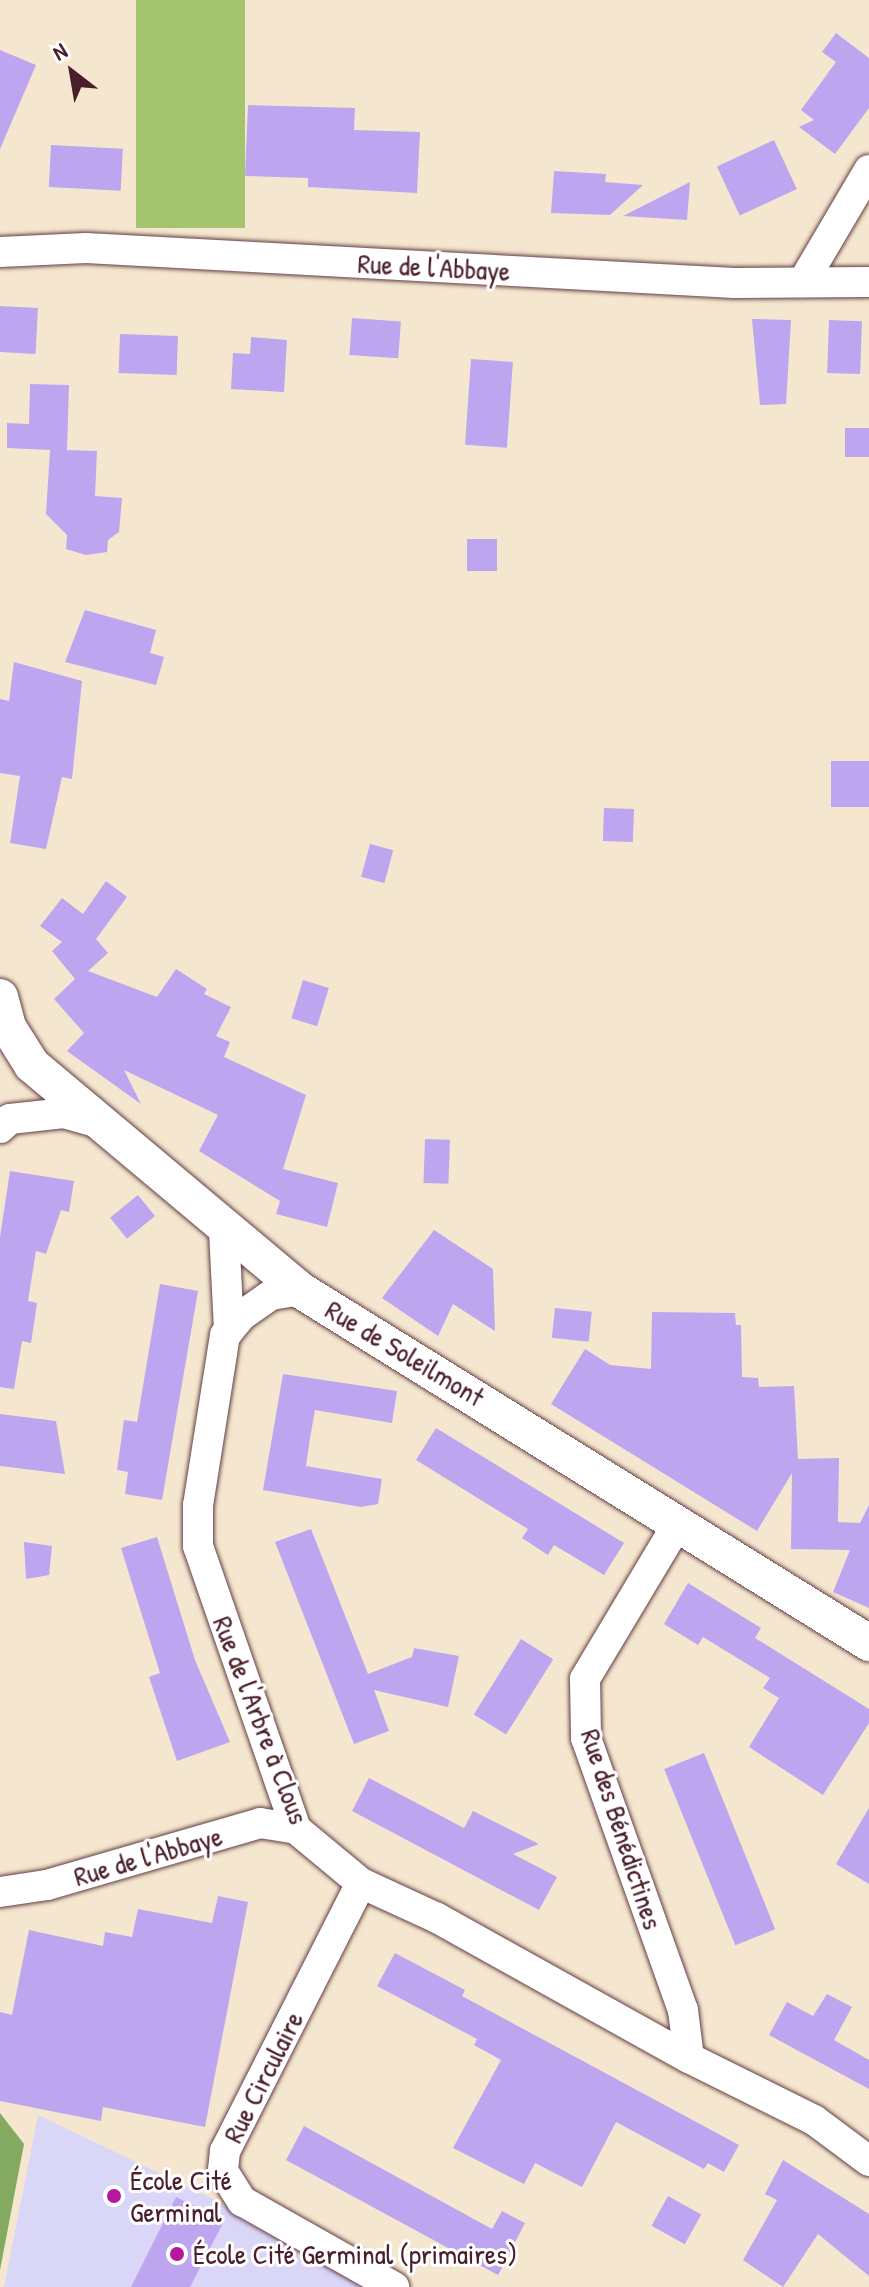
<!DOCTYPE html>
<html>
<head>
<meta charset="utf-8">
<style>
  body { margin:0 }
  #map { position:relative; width:869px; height:2287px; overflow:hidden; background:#f5e7cf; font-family:"Patrick Hand",sans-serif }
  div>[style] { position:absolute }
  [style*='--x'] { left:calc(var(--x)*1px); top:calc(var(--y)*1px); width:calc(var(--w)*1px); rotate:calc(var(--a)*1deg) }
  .built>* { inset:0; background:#dad6f7 }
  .green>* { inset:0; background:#a4c46d; transform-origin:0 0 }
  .forest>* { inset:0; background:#83aa60 }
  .building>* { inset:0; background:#bda5ef; transform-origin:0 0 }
  .roads { filter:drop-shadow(0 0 2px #643d44) drop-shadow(0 0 2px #643d44) }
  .minor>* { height:30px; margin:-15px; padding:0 15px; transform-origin:15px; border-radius:15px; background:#fff }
  .tertiary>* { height:36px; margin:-18px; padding:0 18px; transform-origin:18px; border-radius:18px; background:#fff }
  .dots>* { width:22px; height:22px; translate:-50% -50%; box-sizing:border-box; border:4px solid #fff; border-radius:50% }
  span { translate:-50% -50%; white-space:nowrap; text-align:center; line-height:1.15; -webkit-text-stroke:6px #fff; paint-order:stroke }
  .street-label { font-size:28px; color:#4a1f2b }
  .poi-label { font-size:28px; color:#4a1f2b }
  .left { translate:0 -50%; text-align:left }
  .north { position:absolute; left:32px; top:32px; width:80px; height:80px; -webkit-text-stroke:6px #fff; paint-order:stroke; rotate:329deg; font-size:22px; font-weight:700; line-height:32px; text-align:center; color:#4a1f2b }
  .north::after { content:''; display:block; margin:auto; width:28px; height:36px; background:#4a1f2b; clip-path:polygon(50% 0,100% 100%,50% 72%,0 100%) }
</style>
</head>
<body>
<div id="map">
  <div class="built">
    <i style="clip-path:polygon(38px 2115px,232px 2208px,364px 2287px,4px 2287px)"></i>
  </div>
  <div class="green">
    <i style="left:136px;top:0;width:109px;height:228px"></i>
  </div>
  <div class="forest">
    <i style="clip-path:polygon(0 2113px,24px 2144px,0 2270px)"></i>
  </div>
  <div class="building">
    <i style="clip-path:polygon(836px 33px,869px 58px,869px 108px,835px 154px,799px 127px,814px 120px,801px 110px,836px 62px,822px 52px)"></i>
    <i style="clip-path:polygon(0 50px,36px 65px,0 149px)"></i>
    <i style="clip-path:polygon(248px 105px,355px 108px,354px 130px,420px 132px,417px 193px,308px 187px,308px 178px,245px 176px)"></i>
    <i style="left:774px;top:140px;width:54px;height:63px;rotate:65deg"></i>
    <i style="left:51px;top:145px;width:72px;height:42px;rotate:3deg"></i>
    <i style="clip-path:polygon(554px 171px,606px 174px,605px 182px,643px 185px,610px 215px,551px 213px)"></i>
    <i style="clip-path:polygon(690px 182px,687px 220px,623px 216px)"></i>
    <i style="left:0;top:306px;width:38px;height:46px;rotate:3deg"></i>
    <i style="left:352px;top:318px;width:49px;height:37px;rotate:4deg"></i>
    <i style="clip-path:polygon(752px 319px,791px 320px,786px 404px,760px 405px)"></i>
    <i style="left:829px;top:320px;width:33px;height:53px;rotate:2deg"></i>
    <i style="left:120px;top:334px;width:58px;height:39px;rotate:2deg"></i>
    <i style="clip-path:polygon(251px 337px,287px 340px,284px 392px,231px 389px,233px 353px,250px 354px)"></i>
    <i style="left:471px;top:359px;width:42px;height:86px;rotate:4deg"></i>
    <i style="clip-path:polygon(30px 384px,69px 385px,67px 450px,97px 451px,95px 496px,122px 498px,119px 532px,108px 540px,107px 552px,86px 555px,66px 549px,67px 535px,46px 514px,50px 450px,7px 448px,7px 423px,29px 424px)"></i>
    <i style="left:845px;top:428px;width:24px;height:29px"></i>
    <i style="left:467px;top:539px;width:30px;height:32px"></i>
    <i style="clip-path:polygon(85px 610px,156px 630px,150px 653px,164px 657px,156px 685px,65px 662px)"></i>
    <i style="clip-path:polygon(14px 662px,82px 681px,72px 779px,62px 777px,46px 849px,10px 843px,20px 776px,0 773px,0 699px,9px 701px)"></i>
    <i style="left:869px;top:761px;width:46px;height:38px;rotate:90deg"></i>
    <i style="left:604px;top:808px;width:30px;height:33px;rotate:2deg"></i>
    <i style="left:370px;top:844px;width:24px;height:34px;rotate:15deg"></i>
    <i style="clip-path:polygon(106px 881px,127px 897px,96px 939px,108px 953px,88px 971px,157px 997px,176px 969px,207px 989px,204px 994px,231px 1007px,216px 1036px,230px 1042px,224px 1057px,306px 1095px,283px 1169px,338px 1183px,327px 1227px,276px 1214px,280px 1201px,199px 1151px,218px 1115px,124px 1070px,141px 1104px,67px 1051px,84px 1033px,54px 999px,75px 979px,52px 951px,62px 942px,40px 926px,62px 898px,83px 914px)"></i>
    <i style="left:303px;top:980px;width:27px;height:40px;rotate:17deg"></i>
    <i style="left:425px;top:1139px;width:25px;height:44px;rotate:2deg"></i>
    <i style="clip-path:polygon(10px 1171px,74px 1181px,69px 1212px,61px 1210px,46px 1254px,36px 1251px,28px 1301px,37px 1303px,31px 1343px,22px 1341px,14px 1389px,0 1387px,0 1237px)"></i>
    <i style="left:138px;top:1195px;width:27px;height:36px;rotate:51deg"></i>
    <i style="clip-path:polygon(434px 1230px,493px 1269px,495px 1331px,453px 1304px,438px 1336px,382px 1298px)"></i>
    <i style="clip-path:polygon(160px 1284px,198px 1291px,162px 1500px,125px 1494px,128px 1472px,117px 1470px,124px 1420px,137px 1422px)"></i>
    <i style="left:555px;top:1308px;width:37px;height:30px;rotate:6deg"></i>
    <i style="clip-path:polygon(652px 1312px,735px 1313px,736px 1325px,741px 1325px,742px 1377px,758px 1378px,759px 1387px,794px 1386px,798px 1459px,839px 1458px,838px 1522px,860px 1523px,869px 1505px,869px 1608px,833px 1592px,850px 1550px,791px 1549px,792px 1473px,757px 1531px,551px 1404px,585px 1349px,610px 1365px,651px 1369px)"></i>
    <i style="clip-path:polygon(283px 1374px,397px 1391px,392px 1423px,315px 1410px,310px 1438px,306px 1466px,382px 1479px,378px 1504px,361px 1507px,263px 1490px)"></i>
    <i style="clip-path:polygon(0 1414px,56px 1421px,65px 1474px,0 1466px)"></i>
    <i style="clip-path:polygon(436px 1428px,624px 1543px,604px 1575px,554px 1545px,548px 1555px,522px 1538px,528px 1529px,416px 1460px)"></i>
    <i style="clip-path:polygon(311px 1529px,368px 1674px,412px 1657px,414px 1648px,459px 1656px,448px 1707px,374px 1690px,389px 1731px,354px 1744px,275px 1542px)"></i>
    <i style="clip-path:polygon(157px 1537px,195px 1660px,230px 1742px,177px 1761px,149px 1677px,160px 1673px,121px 1548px)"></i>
    <i style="clip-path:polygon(24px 1542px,52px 1546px,49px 1575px,26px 1579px)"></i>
    <i style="clip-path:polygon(688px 1583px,761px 1628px,755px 1638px,869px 1709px,869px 1723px,823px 1795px,749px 1747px,779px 1698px,763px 1688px,770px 1678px,703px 1637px,698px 1645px,664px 1624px)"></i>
    <i style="left:521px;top:1639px;width:38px;height:89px;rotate:32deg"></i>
    <i style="left:704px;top:1753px;width:190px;height:43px;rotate:68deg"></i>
    <i style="clip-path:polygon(369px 1778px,464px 1828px,473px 1811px,539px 1844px,513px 1854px,557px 1877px,539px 1910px,352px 1811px)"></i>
    <i style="clip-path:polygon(869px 1808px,869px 1884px,836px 1864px)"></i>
    <i style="clip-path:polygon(218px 1896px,248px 1902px,205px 2127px,103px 2107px,101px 2121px,0 2101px,0 2012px,12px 2015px,29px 1930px,103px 1946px,105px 1932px,132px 1937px,138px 1909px,212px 1923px)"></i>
    <i style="clip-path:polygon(395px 1953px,465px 1990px,462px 1996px,739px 2145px,724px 2172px,708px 2163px,704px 2169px,616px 2122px,582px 2187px,535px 2163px,524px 2184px,453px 2148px,501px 2060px,474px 2045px,477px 2039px,377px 1986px)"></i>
    <i style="clip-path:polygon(827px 1994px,852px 2007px,834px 2040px,869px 2060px,869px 2089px,769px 2035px,787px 2002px,813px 2016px)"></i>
    <i style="clip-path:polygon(304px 2126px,492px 2229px,502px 2211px,525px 2223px,498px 2275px,286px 2160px)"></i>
    <i style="clip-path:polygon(783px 2160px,869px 2214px,869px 2276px,818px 2234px,783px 2287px,743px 2260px,777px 2200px,765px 2194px)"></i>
    <i style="left:668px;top:2196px;width:38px;height:34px;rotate:29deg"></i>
    <i style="clip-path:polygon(176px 2197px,224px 2221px,190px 2287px,131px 2287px)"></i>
  </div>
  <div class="roads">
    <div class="minor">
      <i style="--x:0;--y:252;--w:86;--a:-2.7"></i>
      <i style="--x:86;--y:248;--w:649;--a:3.09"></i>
      <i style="--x:734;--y:283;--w:135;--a:-0.4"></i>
      <i style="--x:803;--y:282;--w:130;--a:-59.5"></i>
      <i style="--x:0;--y:1128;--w:13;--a:-42"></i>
      <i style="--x:10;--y:1119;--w:54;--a:-6.3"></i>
      <i style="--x:64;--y:1113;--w:35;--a:16"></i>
      <i style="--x:224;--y:1231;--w:100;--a:87.1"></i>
      <i style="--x:300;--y:1290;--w:29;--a:170"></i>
      <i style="--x:271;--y:1295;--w:35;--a:145"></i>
      <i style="--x:242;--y:1315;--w:26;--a:130"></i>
      <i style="--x:225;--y:1335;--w:172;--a:99"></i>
      <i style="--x:198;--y:1505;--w:41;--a:90"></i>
      <i style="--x:198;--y:1546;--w:299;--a:70.9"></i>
      <i style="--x:296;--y:1829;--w:85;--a:39.7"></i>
      <i style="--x:361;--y:1883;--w:84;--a:24.7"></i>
      <i style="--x:437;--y:1918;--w:288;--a:29.1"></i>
      <i style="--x:689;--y:2058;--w:140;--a:26.4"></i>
      <i style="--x:814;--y:2120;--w:69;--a:36.7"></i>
      <i style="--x:677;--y:1525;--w:179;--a:120.9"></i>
      <i style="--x:585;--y:1679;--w:59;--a:89"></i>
      <i style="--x:586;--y:1738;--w:289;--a:70.4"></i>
      <i style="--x:683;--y:2010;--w:48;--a:82.9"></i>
      <i style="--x:361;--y:1883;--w:301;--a:116.9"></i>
      <i style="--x:225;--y:2151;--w:20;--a:96"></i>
      <i style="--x:223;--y:2171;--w:36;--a:58"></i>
      <i style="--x:242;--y:2201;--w:175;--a:29.5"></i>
      <i style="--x:0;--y:1892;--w:48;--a:-8.5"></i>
      <i style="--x:47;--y:1885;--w:222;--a:-16.2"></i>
      <i style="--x:260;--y:1823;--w:36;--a:9"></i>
    </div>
    <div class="tertiary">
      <i style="--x:0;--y:997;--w:31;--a:75"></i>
      <i style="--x:8;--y:1027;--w:45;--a:57.7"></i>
      <i style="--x:32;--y:1065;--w:350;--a:40"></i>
      <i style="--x:300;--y:1290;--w:670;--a:31.81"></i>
    </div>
  </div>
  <div class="dots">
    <i style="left:114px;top:2196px;background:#b5179e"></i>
    <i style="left:177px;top:2254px;background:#b5179e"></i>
  </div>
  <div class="street-label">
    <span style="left:434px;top:267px;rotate:3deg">Rue de l'Abbaye</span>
    <span style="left:405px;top:1353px;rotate:31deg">Rue de Soleilmont</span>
    <span style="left:261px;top:1720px;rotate:69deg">Rue de l'Arbre à Clous</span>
    <span style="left:622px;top:1829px;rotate:72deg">Rue des Bénédictines</span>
    <span style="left:148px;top:1856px;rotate:-16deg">Rue de l'Abbaye</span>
    <span style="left:263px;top:2077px;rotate:-63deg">Rue Circulaire</span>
  </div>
  <div class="poi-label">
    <span class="left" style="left:130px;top:2196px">École Cité<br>Germinal</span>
    <span class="left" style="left:193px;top:2254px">École Cité Germinal (primaires)</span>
  </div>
  <div class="north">N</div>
</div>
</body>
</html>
